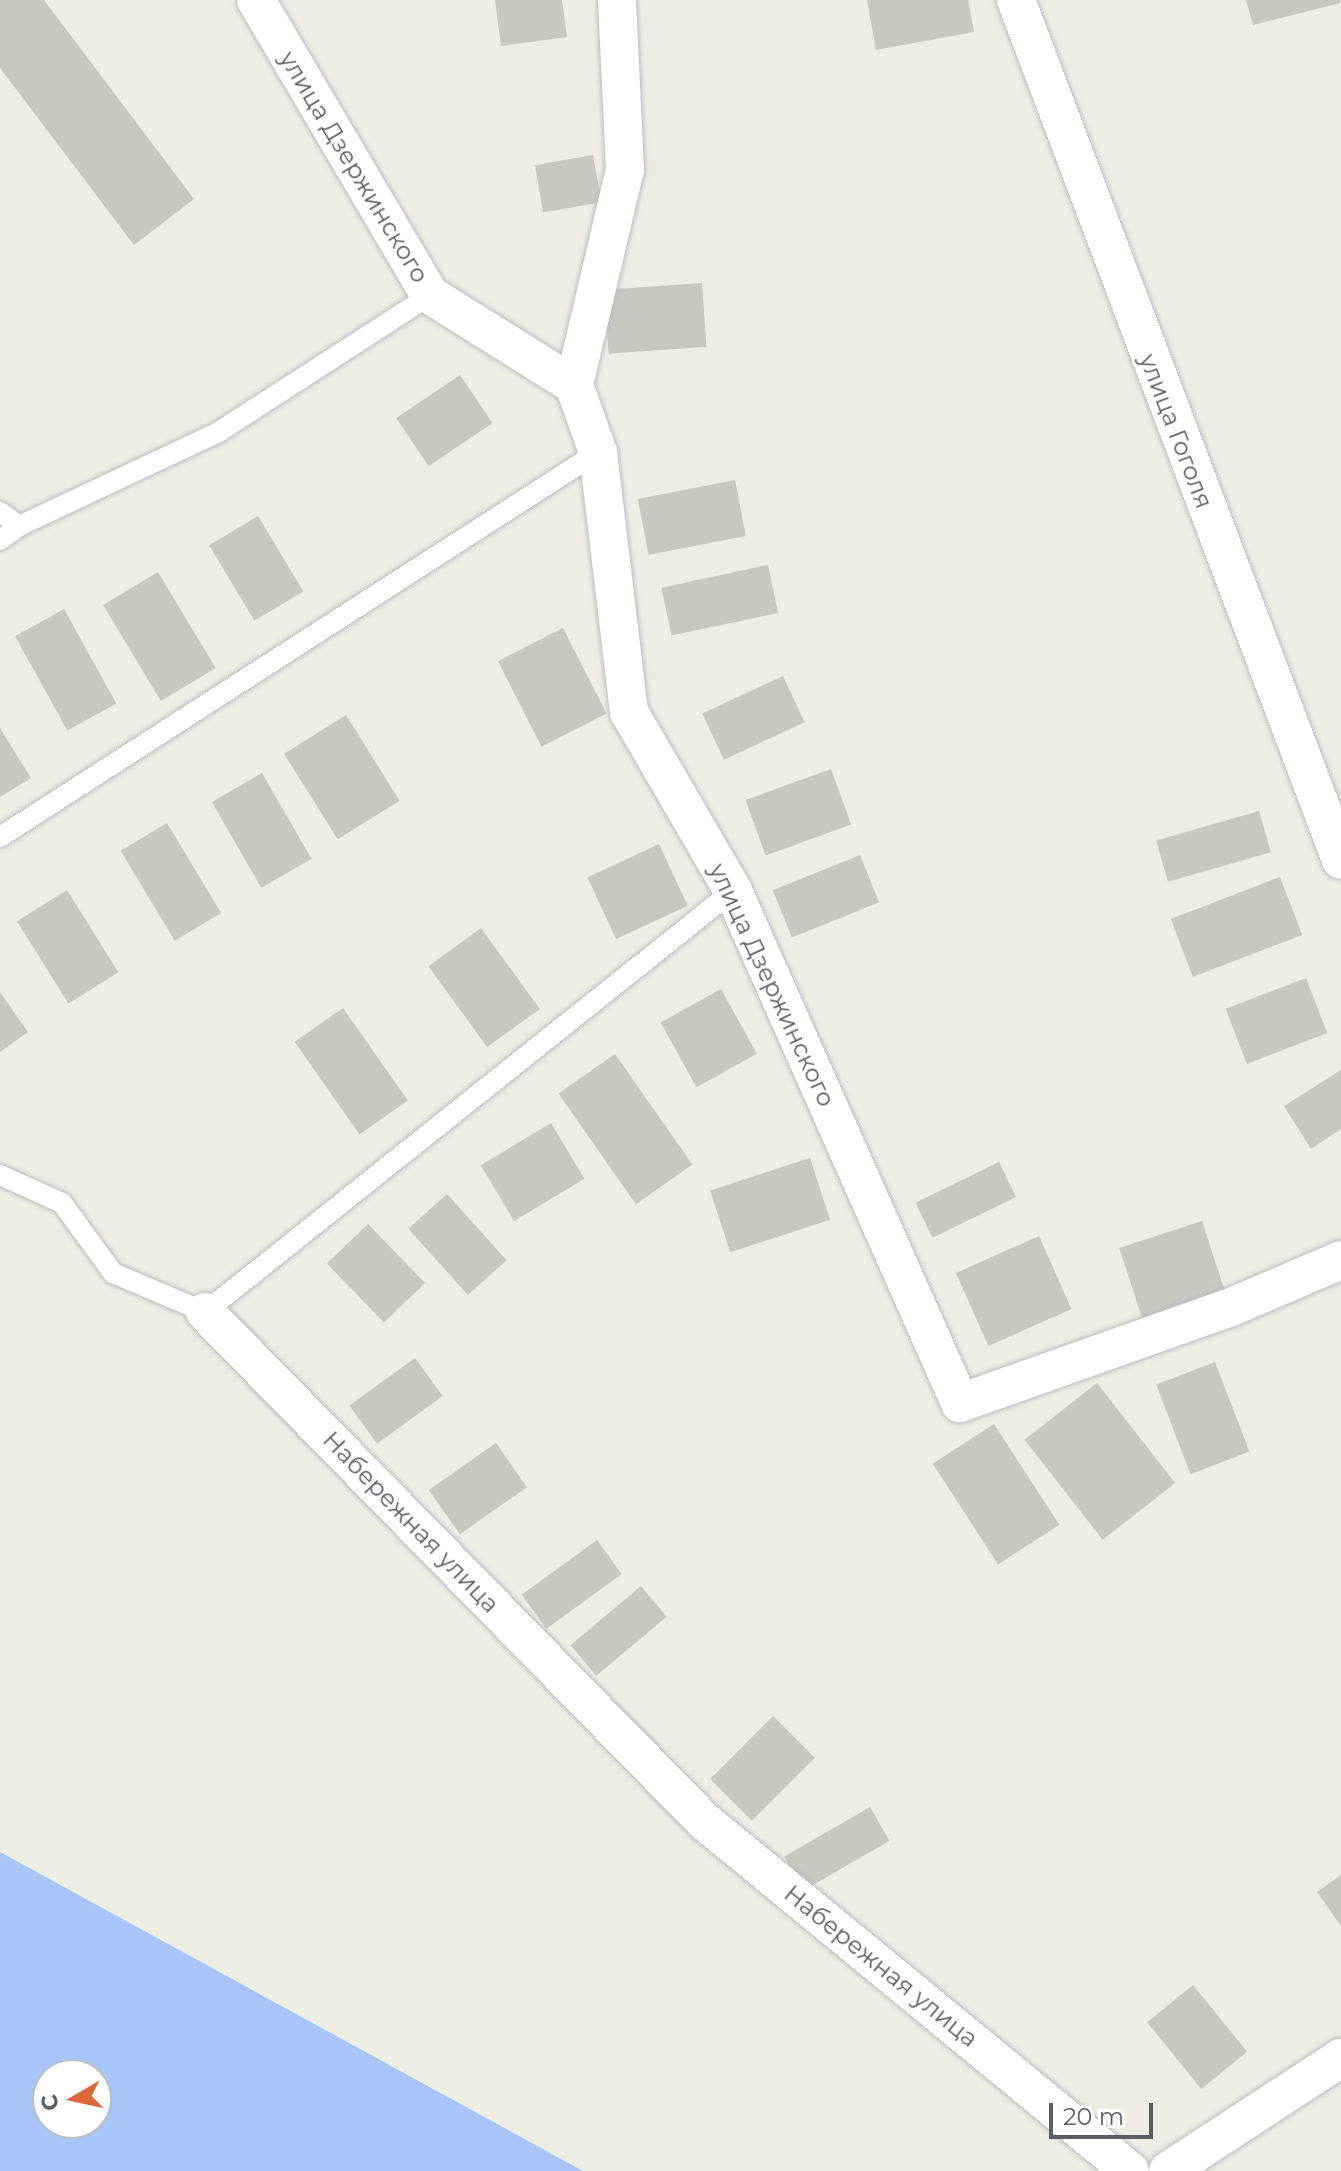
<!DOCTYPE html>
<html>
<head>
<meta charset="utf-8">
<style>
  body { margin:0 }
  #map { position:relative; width:1341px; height:2171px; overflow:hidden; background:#edede3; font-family:Montserrat,sans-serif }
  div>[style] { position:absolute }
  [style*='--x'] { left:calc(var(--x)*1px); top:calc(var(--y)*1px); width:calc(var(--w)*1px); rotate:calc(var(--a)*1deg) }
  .water>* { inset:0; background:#a7c5f8 }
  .building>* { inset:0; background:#c8c7c0; transform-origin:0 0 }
  .roads { filter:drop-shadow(0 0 2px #babbc1) drop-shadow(0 0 2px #babbc1) }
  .service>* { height:20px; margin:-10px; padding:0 10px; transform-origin:10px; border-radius:10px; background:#fff }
  .minor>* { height:38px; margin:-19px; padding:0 19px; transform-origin:19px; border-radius:19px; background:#fff }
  span { translate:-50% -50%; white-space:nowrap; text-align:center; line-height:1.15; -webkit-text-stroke:6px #fff; paint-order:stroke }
  .street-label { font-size:24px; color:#5b5d63 }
  .north { position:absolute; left:32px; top:2059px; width:80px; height:80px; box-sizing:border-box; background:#fff; border:2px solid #bdbec1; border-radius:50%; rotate:261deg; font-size:22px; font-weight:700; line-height:32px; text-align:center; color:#5b5d63 }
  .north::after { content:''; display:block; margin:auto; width:28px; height:36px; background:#dc673a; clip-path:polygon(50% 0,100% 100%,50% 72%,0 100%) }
  .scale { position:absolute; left:1049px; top:2103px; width:104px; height:36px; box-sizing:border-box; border:4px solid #5b5d63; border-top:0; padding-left:10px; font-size:24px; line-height:28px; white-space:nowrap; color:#5b5d63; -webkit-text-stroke:6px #fff; paint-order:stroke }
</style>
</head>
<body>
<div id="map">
  <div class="water">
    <i style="clip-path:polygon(evenodd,0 1852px,583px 2171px,0 2171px,0 1852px,48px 2075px,96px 2075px,96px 2123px,48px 2123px,48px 2075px)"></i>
  </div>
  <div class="building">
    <i style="clip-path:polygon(0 0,44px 0,194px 199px,134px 245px,0 68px)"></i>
    <i style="clip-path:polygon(495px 0,562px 0,567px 37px,501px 46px)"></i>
    <i style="clip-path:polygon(867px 0,968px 0,974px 32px,876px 50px)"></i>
    <i style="clip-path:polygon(1246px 0,1340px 0,1340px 3px,1253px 25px)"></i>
    <i style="left:593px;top:155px;width:48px;height:59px;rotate:80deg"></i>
    <i style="left:702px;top:283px;width:64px;height:98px;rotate:86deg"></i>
    <i style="left:460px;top:375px;width:58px;height:77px;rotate:56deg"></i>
    <i style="left:735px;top:480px;width:57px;height:99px;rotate:79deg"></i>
    <i style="left:258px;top:516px;width:88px;height:57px;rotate:59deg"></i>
    <i style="left:768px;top:565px;width:49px;height:109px;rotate:78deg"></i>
    <i style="left:158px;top:572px;width:112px;height:64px;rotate:59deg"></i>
    <i style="left:64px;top:609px;width:108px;height:56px;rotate:61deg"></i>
    <i style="left:563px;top:628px;width:96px;height:73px;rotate:63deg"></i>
    <i style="left:783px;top:676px;width:51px;height:89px;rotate:65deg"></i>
    <i style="left:346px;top:715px;width:101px;height:73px;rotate:58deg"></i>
    <i style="clip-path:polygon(0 728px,31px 778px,0 797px)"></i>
    <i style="left:831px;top:769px;width:59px;height:91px;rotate:70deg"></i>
    <i style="left:262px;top:773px;width:99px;height:58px;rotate:60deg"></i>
    <i style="left:1259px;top:811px;width:43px;height:107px;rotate:74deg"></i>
    <i style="left:167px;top:823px;width:105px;height:54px;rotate:59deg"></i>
    <i style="left:659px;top:844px;width:68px;height:79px;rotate:65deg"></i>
    <i style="left:860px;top:855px;width:51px;height:94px;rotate:68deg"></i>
    <i style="left:1280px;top:877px;width:62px;height:117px;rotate:69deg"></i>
    <i style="left:67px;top:890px;width:97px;height:59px;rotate:58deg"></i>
    <i style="left:481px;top:928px;width:100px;height:65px;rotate:54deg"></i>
    <i style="left:1306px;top:978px;width:59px;height:86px;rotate:69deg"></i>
    <i style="left:721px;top:989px;width:74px;height:69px;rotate:61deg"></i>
    <i style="clip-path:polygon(0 992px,28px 1032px,0 1052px)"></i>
    <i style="left:343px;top:1008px;width:113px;height:59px;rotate:55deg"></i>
    <i style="left:615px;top:1054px;width:135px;height:69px;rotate:55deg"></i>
    <i style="clip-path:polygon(1341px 1070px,1341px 1129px,1311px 1149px,1284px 1106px)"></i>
    <i style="left:551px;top:1123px;width:65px;height:82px;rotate:59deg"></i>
    <i style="left:810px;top:1158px;width:65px;height:105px;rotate:72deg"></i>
    <i style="left:999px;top:1162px;width:39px;height:93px;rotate:64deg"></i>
    <i style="left:447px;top:1194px;width:89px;height:52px;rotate:48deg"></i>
    <i style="left:1202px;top:1221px;width:78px;height:87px;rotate:72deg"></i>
    <i style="left:368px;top:1224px;width:82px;height:57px;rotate:46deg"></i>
    <i style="left:1039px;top:1236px;width:80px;height:91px;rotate:66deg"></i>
    <i style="left:415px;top:1358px;width:47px;height:81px;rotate:54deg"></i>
    <i style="left:1215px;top:1362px;width:96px;height:63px;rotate:69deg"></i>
    <i style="left:1097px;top:1383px;width:127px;height:92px;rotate:52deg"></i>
    <i style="left:994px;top:1424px;width:120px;height:73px;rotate:57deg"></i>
    <i style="left:496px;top:1443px;width:54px;height:82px;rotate:55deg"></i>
    <i style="left:597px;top:1540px;width:42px;height:93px;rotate:54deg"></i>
    <i style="left:641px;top:1586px;width:40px;height:92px;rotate:50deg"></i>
    <i style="left:773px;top:1716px;width:59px;height:89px;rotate:45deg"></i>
    <i style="left:870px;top:1807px;width:39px;height:99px;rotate:60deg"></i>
    <i style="clip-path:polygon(1341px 1875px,1341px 1926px,1317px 1892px)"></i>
    <i style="left:1193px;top:1985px;width:86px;height:59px;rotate:51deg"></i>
  </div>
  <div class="roads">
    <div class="service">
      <i style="--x:0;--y:512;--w:24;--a:36"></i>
      <i style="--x:0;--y:540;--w:24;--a:-36"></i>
      <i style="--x:19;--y:526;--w:219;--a:-25.2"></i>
      <i style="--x:217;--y:433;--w:254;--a:-32.9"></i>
      <i style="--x:0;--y:837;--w:711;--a:-32.77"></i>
      <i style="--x:0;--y:1175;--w:68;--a:24.3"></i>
      <i style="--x:62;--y:1203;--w:87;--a:53.9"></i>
      <i style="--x:113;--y:1273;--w:100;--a:23"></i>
      <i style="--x:205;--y:1312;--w:675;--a:-38.57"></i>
    </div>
    <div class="minor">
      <i style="--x:256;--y:0;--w:342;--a:59.5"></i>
      <i style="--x:430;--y:295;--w:170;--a:32"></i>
      <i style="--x:574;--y:385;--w:71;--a:70.3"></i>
      <i style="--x:598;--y:452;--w:262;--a:83.2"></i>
      <i style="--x:629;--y:712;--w:207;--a:59.8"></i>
      <i style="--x:733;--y:891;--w:560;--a:66.09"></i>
      <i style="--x:960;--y:1403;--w:285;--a:-19.5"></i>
      <i style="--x:1229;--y:1308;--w:122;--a:-23.2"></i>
      <i style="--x:1016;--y:0;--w:919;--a:69.3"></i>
      <i style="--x:574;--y:385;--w:221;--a:-76.7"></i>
      <i style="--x:625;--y:170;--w:170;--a:-92.7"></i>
      <i style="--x:205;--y:1312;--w:713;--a:45.57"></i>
      <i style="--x:704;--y:1821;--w:551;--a:39.41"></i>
      <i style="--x:1168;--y:2171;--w:207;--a:-33.2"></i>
    </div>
  </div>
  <div class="street-label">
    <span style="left:354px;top:167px;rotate:59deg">улица Дзержинского</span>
    <span style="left:1176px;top:431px;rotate:69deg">улица Гоголя</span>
    <span style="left:772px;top:985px;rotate:65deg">улица Дзержинского</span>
    <span style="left:411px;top:1522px;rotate:46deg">Набережная улица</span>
    <span style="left:881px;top:1966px;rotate:39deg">Набережная улица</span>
  </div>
  <div class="north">С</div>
  <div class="scale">20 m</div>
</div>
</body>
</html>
